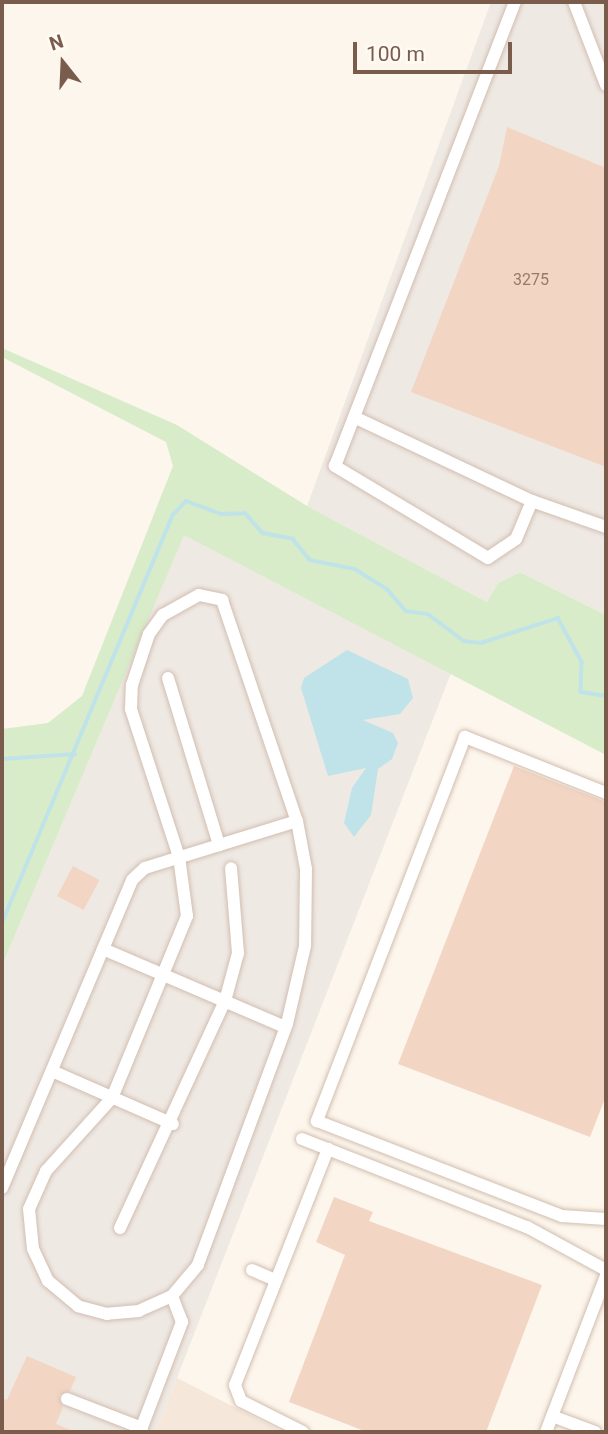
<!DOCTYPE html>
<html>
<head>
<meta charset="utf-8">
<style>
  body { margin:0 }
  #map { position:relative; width:608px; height:1434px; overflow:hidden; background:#fdf6ec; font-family:Roboto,sans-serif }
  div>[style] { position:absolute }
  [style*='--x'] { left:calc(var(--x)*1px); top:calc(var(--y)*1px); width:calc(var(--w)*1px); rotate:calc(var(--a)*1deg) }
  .residential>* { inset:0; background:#f5e8da }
  .industrial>* { inset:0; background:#efe9e4 }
  .green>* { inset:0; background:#d8ecc9 }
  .water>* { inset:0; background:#bfe3e8 }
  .stream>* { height:3.5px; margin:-1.75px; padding:0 1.75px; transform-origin:1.75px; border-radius:1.75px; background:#bfe3e8 }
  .building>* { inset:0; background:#f3d5c3; transform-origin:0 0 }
  .roads { filter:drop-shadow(0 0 2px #d1beb0) drop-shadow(0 0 2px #d1beb0) }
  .minor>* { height:12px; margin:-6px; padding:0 6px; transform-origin:6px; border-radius:6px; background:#fff }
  span { translate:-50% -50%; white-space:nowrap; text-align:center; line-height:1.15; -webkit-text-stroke:7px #fffaf3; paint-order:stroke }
  .number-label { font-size:16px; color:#987a6a }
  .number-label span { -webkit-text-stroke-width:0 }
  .frame { position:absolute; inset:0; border:4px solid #7a5c4d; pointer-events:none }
  .north { position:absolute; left:28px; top:28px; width:70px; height:70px; -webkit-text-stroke:5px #fffaf3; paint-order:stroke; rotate:342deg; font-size:19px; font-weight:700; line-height:28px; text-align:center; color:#7a5c4d }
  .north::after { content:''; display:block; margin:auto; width:24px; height:32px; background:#7a5c4d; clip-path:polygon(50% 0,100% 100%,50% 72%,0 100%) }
  .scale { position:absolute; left:353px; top:42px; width:159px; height:32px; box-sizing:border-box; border:4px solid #7a5c4d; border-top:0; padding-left:9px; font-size:21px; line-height:24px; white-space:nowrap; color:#7a5c4d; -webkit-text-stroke:5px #fffaf3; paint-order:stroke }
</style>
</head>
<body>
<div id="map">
  <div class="residential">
    <i style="clip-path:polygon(177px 1378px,283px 1432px,156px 1432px)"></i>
  </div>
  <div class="industrial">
    <i style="clip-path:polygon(491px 2px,606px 2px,606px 615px,520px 572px,498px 583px,487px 602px,307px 506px)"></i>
    <i style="clip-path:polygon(184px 534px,451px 673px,156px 1432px,2px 1432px,2px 966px)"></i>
  </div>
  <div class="green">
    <i style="clip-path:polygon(2px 348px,177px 425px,307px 506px,487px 602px,498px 583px,520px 572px,606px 615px,606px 755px,184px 535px,2px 966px,2px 729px,48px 723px,82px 696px,173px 466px,166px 442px,2px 357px)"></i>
  </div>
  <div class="water">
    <i style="clip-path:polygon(347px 650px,408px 679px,413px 698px,400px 714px,363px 720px,393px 733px,398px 743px,392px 759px,378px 769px,371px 815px,354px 837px,344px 823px,352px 788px,366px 768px,328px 776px,301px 688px,304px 678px)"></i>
  </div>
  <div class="stream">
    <i style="--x:2;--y:759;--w:73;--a:-3.9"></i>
    <i style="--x:2;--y:923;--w:442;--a:-67.3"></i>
    <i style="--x:173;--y:515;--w:19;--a:-47"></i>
    <i style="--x:186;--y:501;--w:37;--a:20"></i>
    <i style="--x:221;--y:514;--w:24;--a:-2"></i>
    <i style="--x:245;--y:513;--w:27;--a:48"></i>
    <i style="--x:263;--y:533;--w:31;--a:11"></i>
    <i style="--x:293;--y:539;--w:27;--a:51"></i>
    <i style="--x:310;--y:560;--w:46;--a:11.3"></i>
    <i style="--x:355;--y:569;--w:38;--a:32"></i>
    <i style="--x:387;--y:589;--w:29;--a:49"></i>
    <i style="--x:406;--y:611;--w:22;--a:8"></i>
    <i style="--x:428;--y:614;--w:45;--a:36.9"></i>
    <i style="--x:464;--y:641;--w:17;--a:7"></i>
    <i style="--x:481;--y:643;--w:81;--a:-18"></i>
    <i style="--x:558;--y:618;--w:50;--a:61.4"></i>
    <i style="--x:582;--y:662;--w:30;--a:92"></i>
    <i style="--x:581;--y:692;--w:25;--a:9"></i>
  </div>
  <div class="building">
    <i style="clip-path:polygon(507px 127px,606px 168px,606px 467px,411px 392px,499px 166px)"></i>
    <i style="clip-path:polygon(514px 766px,606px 802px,606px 1096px,590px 1137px,398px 1064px)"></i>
    <i style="left:73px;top:866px;width:30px;height:34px;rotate:28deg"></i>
    <i style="clip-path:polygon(334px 1197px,373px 1212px,369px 1221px,542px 1285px,486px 1432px,367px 1432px,289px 1402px,345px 1255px,316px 1242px)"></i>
    <i style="clip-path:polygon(27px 1356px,76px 1377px,70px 1391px,59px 1395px,63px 1407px,56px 1424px,76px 1432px,2px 1432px,2px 1398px,7px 1400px)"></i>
  </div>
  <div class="roads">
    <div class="minor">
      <i style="--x:574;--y:2;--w:89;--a:68.9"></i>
      <i style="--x:354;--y:417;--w:197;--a:25.3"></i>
      <i style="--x:532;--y:501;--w:41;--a:112.8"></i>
      <i style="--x:516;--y:539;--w:34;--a:146"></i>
      <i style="--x:488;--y:558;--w:179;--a:-149"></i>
      <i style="--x:335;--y:466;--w:498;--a:-68.8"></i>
      <i style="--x:532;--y:501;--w:78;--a:19.4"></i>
      <i style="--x:199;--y:595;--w:24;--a:12"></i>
      <i style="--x:222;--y:600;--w:233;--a:71.3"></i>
      <i style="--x:297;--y:821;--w:49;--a:79.4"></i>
      <i style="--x:306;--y:869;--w:77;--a:90.7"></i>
      <i style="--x:305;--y:946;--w:80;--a:103"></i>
      <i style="--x:287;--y:1024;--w:257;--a:110.3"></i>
      <i style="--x:198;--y:1265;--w:40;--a:130"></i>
      <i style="--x:172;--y:1296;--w:36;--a:156"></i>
      <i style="--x:139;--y:1311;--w:32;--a:175"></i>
      <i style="--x:107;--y:1314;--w:30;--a:-165"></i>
      <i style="--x:78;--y:1306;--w:39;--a:-140"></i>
      <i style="--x:48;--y:1281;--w:35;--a:-115"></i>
      <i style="--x:33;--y:1249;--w:40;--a:-95.7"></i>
      <i style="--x:29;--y:1209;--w:42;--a:-65.9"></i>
      <i style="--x:46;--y:1171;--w:98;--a:-47.9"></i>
      <i style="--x:112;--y:1098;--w:197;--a:-67.6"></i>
      <i style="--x:187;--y:916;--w:60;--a:-97.7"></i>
      <i style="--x:179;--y:857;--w:156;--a:-108"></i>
      <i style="--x:131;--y:709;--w:24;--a:-88"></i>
      <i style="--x:132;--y:685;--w:54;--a:-71.6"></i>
      <i style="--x:149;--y:634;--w:24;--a:-54"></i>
      <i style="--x:163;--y:615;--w:41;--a:-29.1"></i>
      <i style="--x:168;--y:678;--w:175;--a:73"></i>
      <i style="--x:606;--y:793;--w:152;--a:-158.3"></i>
      <i style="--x:465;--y:737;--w:412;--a:111.1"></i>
      <i style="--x:317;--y:1121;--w:263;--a:21.2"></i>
      <i style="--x:562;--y:1216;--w:44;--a:3.9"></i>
      <i style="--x:103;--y:949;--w:198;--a:23.2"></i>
      <i style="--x:52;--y:1071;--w:132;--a:23.7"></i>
      <i style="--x:302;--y:1139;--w:242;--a:21.4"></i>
      <i style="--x:527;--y:1227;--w:90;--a:28.6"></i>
      <i style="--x:2;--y:1188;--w:334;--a:-67.1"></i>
      <i style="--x:132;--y:880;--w:18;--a:-43"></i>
      <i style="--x:145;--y:868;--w:159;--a:-17.2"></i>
      <i style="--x:120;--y:1228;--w:250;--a:-65.2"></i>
      <i style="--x:225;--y:1001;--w:50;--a:-74.8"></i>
      <i style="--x:238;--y:953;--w:85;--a:-94.7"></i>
      <i style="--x:252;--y:1270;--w:26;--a:23"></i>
      <i style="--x:67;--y:1399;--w:80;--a:21.1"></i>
      <i style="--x:552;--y:1416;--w:46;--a:20.4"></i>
      <i style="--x:140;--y:1432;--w:118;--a:-69.1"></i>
      <i style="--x:182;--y:1322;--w:28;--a:-111"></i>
      <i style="--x:303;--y:1432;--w:69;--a:-153.4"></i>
      <i style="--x:241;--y:1401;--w:17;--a:-111"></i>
      <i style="--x:235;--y:1385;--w:254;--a:-68.5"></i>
      <i style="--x:546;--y:1432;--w:167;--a:-69"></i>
    </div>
  </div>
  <div class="number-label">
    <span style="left:531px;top:280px">3275</span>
  </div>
  <div class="frame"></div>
  <div class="north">N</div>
  <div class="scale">100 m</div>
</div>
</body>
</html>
